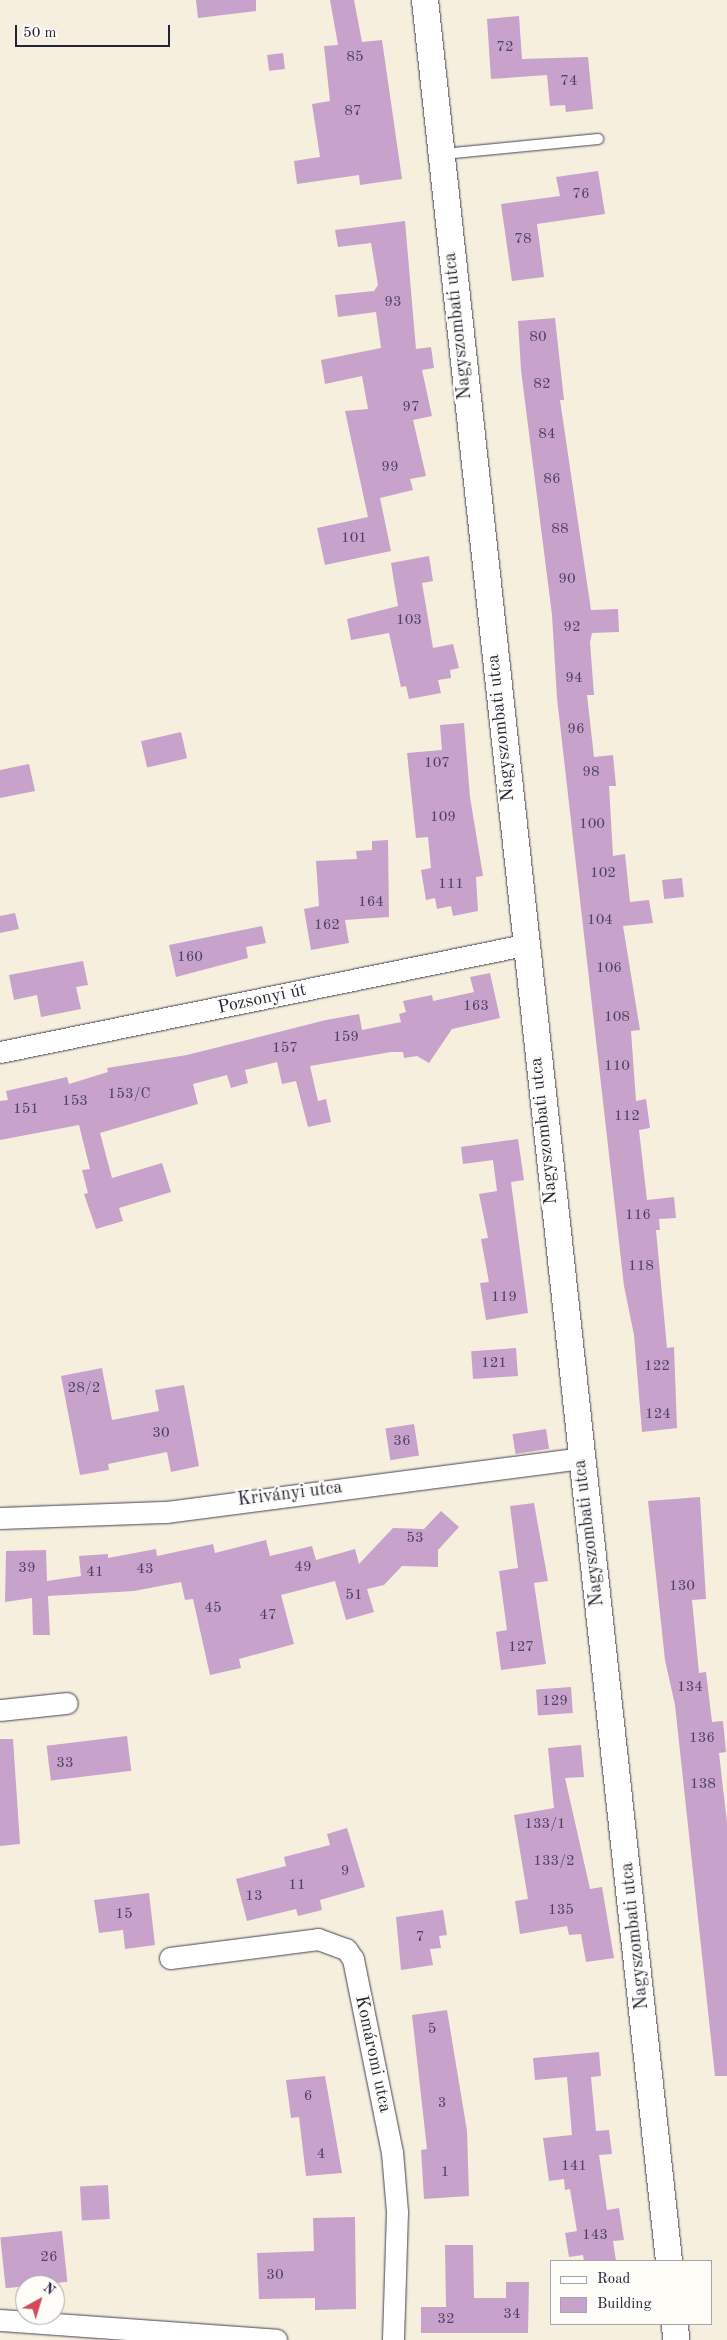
<!DOCTYPE html>
<html>
<head>
<meta charset="utf-8">
<style>
  body { margin:0 }
  #map { position:relative; width:727px; height:2340px; overflow:hidden; background:#f6efdd; font-family:"Old Standard TT",serif }
  div>[style] { position:absolute }
  [style*='--x'] { left:calc(var(--x)*1px); top:calc(var(--y)*1px); width:calc(var(--w)*1px); rotate:calc(var(--a)*1deg) }
  .building>* { inset:0; background:#c7a2cb; transform-origin:0 0 }
  .roads { filter:drop-shadow(0 0 1px #424153) drop-shadow(0 0 1px #424153) }
  .service>* { height:10px; margin:-5px; padding:0 5px; transform-origin:5px; border-radius:5px; background:#fff }
  .minor>* { height:21px; margin:-10.5px; padding:0 10.5px; transform-origin:10.5px; border-radius:10.5px; background:#fff }
  .tertiary>* { height:26px; margin:-13px; padding:0 13px; transform-origin:13px; border-radius:13px; background:#fff }
  span { translate:-50% -50%; white-space:nowrap; text-align:center; line-height:1.15; -webkit-text-stroke:4.5px #fdfcf7; paint-order:stroke }
  .number-label { font-size:15px; color:#4b425f }
  .number-label span { -webkit-text-stroke-width:0 }
  .street-label { font-size:18px; color:#22223b }
  .legend { position:absolute; left:550px; top:2260px; width:162px; height:65px; box-sizing:border-box; background:#fdfcf7; border:1px solid #a5a5ac; margin:0; padding:6px 9px; list-style:none; font-size:15px; color:#22223b }
  .legend li { display:flex; align-items:center; gap:10px; height:25px }
  .legend b { width:25px; border:1px solid #a5a5ac }
  .north { position:absolute; left:15px; top:2275px; width:50px; height:50px; box-sizing:border-box; background:#fdfcf7; border:1px solid #a5a5ac; border-radius:50%; rotate:39deg; font-size:14px; font-weight:700; line-height:20px; text-align:center; color:#22223b }
  .north::after { content:''; display:block; margin:auto; width:18px; height:22px; background:#d1495b; clip-path:polygon(50% 0,100% 100%,50% 72%,0 100%) }
  .scale { position:absolute; left:15px; top:25px; width:155px; height:22px; box-sizing:border-box; border:2px solid #22223b; border-top:0; padding-left:6px; font-size:15px; line-height:18px; white-space:nowrap; color:#22223b; -webkit-text-stroke:4px #fdfcf7; paint-order:stroke }
</style>
</head>
<body>
<div id="map">
  <div class="building">
    <i style="clip-path:polygon(196px 0,256px 0,256px 11px,198px 18px)"></i>
    <i style="clip-path:polygon(330px 0,354px 0,362px 42px,382px 40px,402px 179px,360px 185px,359px 175px,297px 184px,294px 161px,320px 157px,312px 104px,330px 101px,324px 46px,338px 45px)"></i>
    <i style="clip-path:polygon(519px 16px,522px 59px,588px 57px,593px 109px,566px 112px,565px 105px,550px 106px,547px 75px,491px 79px,487px 19px)"></i>
    <i style="left:283px;top:53px;width:16px;height:16px;rotate:83deg"></i>
    <i style="clip-path:polygon(598px 171px,605px 214px,537px 224px,544px 277px,512px 281px,501px 204px,560px 196px,556px 177px)"></i>
    <i style="clip-path:polygon(405px 221px,416px 349px,431px 347px,434px 368px,422px 370px,432px 416px,413px 420px,426px 476px,410px 479px,413px 490px,380px 498px,391px 551px,325px 565px,317px 528px,368px 517px,345px 411px,368px 409px,362px 376px,325px 384px,321px 360px,381px 348px,376px 312px,338px 317px,335px 295px,374px 291px,378px 285px,371px 243px,338px 247px,335px 230px)"></i>
    <i style="clip-path:polygon(555px 318px,564px 400px,560px 400px,591px 610px,618px 609px,619px 632px,592px 633px,590px 642px,594px 695px,587px 695px,594px 757px,613px 755px,616px 786px,609px 786px,613px 856px,625px 854px,630px 902px,649px 900px,653px 923px,623px 926px,640px 1030px,631px 1031px,636px 1101px,646px 1099px,650px 1128px,639px 1130px,647px 1200px,674px 1197px,676px 1218px,659px 1219px,660px 1230px,656px 1230px,667px 1348px,674px 1347px,677px 1428px,642px 1432px,634px 1335px,624px 1286px,557px 698px,552px 615px,521px 370px,518px 321px)"></i>
    <i style="clip-path:polygon(429px 556px,433px 581px,422px 583px,433px 648px,453px 644px,459px 668px,450px 670px,451px 678px,438px 680px,441px 693px,409px 699px,406px 686px,401px 687px,389px 633px,351px 640px,347px 619px,398px 606px,391px 563px)"></i>
    <i style="clip-path:polygon(464px 723px,470px 797px,483px 876px,476px 877px,478px 911px,453px 916px,451px 906px,437px 909px,435px 898px,426px 900px,421px 870px,431px 868px,428px 837px,416px 838px,407px 753px,442px 750px,440px 725px)"></i>
    <i style="left:181px;top:732px;width:27px;height:41px;rotate:77deg"></i>
    <i style="clip-path:polygon(29px 764px,35px 791px,0 798px,0 770px)"></i>
    <i style="clip-path:polygon(388px 840px,389px 917px,345px 920px,349px 943px,311px 950px,304px 909px,319px 906px,316px 861px,357px 859px,356px 851px,372px 850px,372px 841px)"></i>
    <i style="left:682px;top:878px;width:19px;height:20px;rotate:84deg"></i>
    <i style="clip-path:polygon(15px 913px,19px 929px,0 933px,0 916px)"></i>
    <i style="clip-path:polygon(262px 926px,266px 943px,246px 947px,248px 958px,176px 977px,169px 945px)"></i>
    <i style="clip-path:polygon(83px 961px,88px 985px,76px 987px,81px 1009px,41px 1017px,37px 995px,14px 1000px,9px 975px)"></i>
    <i style="clip-path:polygon(490px 973px,500px 1018px,452px 1029px,429px 1063px,417px 1056px,404px 1058px,403px 1052px,391px 1052px,310px 1066px,318px 1101px,326px 1099px,331px 1122px,308px 1127px,296px 1081px,282px 1084px,277px 1062px,245px 1070px,248px 1083px,231px 1088px,227px 1075px,193px 1084px,198px 1104px,100px 1133px,112px 1178px,162px 1163px,171px 1192px,119px 1208px,123px 1221px,96px 1229px,84px 1194px,88px 1193px,82px 1170px,90px 1169px,79px 1125px,0 1140px,0 1101px,8px 1100px,6px 1091px,67px 1077px,69px 1084px,108px 1072px,107px 1068px,187px 1055px,326px 1020px,359px 1014px,362px 1030px,401px 1022px,399px 1014px,406px 1012px,403px 1001px,432px 995px,433px 1001px,474px 992px,470px 977px)"></i>
    <i style="clip-path:polygon(518px 1139px,524px 1180px,511px 1182px,528px 1313px,486px 1320px,480px 1283px,489px 1282px,481px 1239px,488px 1238px,479px 1194px,497px 1191px,493px 1160px,463px 1164px,461px 1147px)"></i>
    <i style="left:516px;top:1348px;width:28px;height:45px;rotate:86deg"></i>
    <i style="clip-path:polygon(102px 1368px,112px 1420px,159px 1411px,155px 1390px,184px 1385px,199px 1466px,171px 1472px,167px 1452px,108px 1464px,109px 1470px,80px 1475px,61px 1376px)"></i>
    <i style="left:414px;top:1424px;width:32px;height:29px;rotate:81deg"></i>
    <i style="left:546px;top:1429px;width:20px;height:34px;rotate:81deg"></i>
    <i style="clip-path:polygon(700px 1497px,706px 1599px,692px 1600px,699px 1673px,706px 1672px,712px 1722px,723px 1721px,726px 1752px,719px 1753px,727px 1823px,727px 2076px,715px 2076px,675px 1705px,665px 1660px,648px 1501px)"></i>
    <i style="clip-path:polygon(534px 1503px,548px 1581px,534px 1583px,546px 1664px,501px 1670px,496px 1632px,507px 1630px,499px 1571px,518px 1568px,510px 1506px)"></i>
    <i style="clip-path:polygon(441px 1511px,459px 1527px,438px 1550px,438px 1567px,402px 1566px,384px 1585px,367px 1589px,374px 1612px,346px 1620px,335px 1581px,281px 1595px,294px 1644px,239px 1659px,241px 1668px,210px 1675px,193px 1599px,185px 1600px,181px 1582px,134px 1591px,48px 1596px,50px 1635px,33px 1635px,32px 1598px,5px 1602px,6px 1551px,46px 1550px,47px 1581px,81px 1576px,79px 1556px,108px 1554px,108px 1558px,156px 1549px,157px 1556px,213px 1544px,215px 1553px,266px 1540px,270px 1556px,312px 1546px,316px 1560px,355px 1549px,359px 1564px,393px 1528px,424px 1529px)"></i>
    <i style="left:571px;top:1687px;width:26px;height:35px;rotate:86deg"></i>
    <i style="left:127px;top:1736px;width:35px;height:81px;rotate:83deg"></i>
    <i style="clip-path:polygon(0 1739px,13px 1739px,20px 1844px,0 1846px)"></i>
    <i style="clip-path:polygon(581px 1745px,584px 1777px,565px 1778px,590px 1889px,602px 1887px,614px 1958px,586px 1962px,581px 1934px,569px 1935px,567px 1926px,520px 1934px,515px 1901px,528px 1899px,514px 1815px,554px 1808px,548px 1748px)"></i>
    <i style="clip-path:polygon(347px 1828px,365px 1887px,320px 1900px,322px 1910px,298px 1916px,296px 1909px,247px 1921px,236px 1879px,286px 1866px,284px 1857px,330px 1845px,327px 1834px)"></i>
    <i style="clip-path:polygon(149px 1893px,155px 1945px,125px 1949px,123px 1930px,99px 1933px,94px 1900px)"></i>
    <i style="clip-path:polygon(443px 1910px,447px 1935px,439px 1936px,441px 1948px,430px 1949px,433px 1965px,401px 1970px,396px 1917px)"></i>
    <i style="clip-path:polygon(447px 2010px,467px 2131px,469px 2196px,424px 2199px,421px 2150px,427px 2149px,412px 2015px)"></i>
    <i style="clip-path:polygon(599px 2052px,601px 2076px,591px 2077px,596px 2131px,609px 2130px,612px 2154px,599px 2155px,607px 2210px,619px 2208px,624px 2240px,613px 2241px,616px 2261px,584px 2261px,583px 2255px,569px 2257px,565px 2233px,577px 2231px,570px 2189px,565px 2190px,564px 2179px,549px 2181px,543px 2138px,572px 2135px,567px 2077px,535px 2080px,533px 2058px)"></i>
    <i style="clip-path:polygon(325px 2076px,342px 2173px,306px 2176px,299px 2117px,291px 2118px,286px 2080px)"></i>
    <i style="left:108px;top:2185px;width:34px;height:28px;rotate:87deg"></i>
    <i style="clip-path:polygon(355px 2217px,356px 2309px,315px 2310px,315px 2298px,259px 2299px,257px 2253px,314px 2251px,313px 2218px)"></i>
    <i style="left:62px;top:2231px;width:51px;height:62px;rotate:84deg"></i>
    <i style="clip-path:polygon(445px 2245px,473px 2245px,474px 2298px,506px 2298px,506px 2282px,529px 2282px,528px 2333px,421px 2333px,421px 2307px,446px 2307px)"></i>
  </div>
  <div class="roads">
    <div class="service">
      <i style="--x:443;--y:154;--w:156;--a:-5.5"></i>
    </div>
    <div class="minor">
      <i style="--x:0;--y:1052;--w:535;--a:-11.54"></i>
      <i style="--x:0;--y:1518;--w:166;--a:-2.1"></i>
      <i style="--x:166;--y:1512;--w:418;--a:-7.4"></i>
      <i style="--x:0;--y:1710;--w:67;--a:-6"></i>
      <i style="--x:170;--y:1958;--w:149;--a:-7.3"></i>
      <i style="--x:318;--y:1939;--w:30;--a:20"></i>
      <i style="--x:346;--y:1949;--w:12;--a:55"></i>
      <i style="--x:353;--y:1959;--w:197;--a:78.6"></i>
      <i style="--x:392;--y:2152;--w:60;--a:85.2"></i>
      <i style="--x:397;--y:2212;--w:128;--a:91.8"></i>
      <i style="--x:0;--y:2320;--w:277;--a:4.1"></i>
    </div>
    <div class="tertiary">
      <i style="--x:425;--y:0;--w:2274;--a:83.84"></i>
      <i style="--x:675;--y:2324;--w:16;--a:86"></i>
    </div>
  </div>
  <div class="number-label">
    <span style="left:505px;top:48px">72</span>
    <span style="left:355px;top:58px">85</span>
    <span style="left:569px;top:82px">74</span>
    <span style="left:353px;top:112px">87</span>
    <span style="left:581px;top:195px">76</span>
    <span style="left:523px;top:240px">78</span>
    <span style="left:393px;top:303px">93</span>
    <span style="left:538px;top:338px">80</span>
    <span style="left:542px;top:385px">82</span>
    <span style="left:411px;top:408px">97</span>
    <span style="left:547px;top:435px">84</span>
    <span style="left:390px;top:468px">99</span>
    <span style="left:552px;top:480px">86</span>
    <span style="left:560px;top:530px">88</span>
    <span style="left:354px;top:539px">101</span>
    <span style="left:567px;top:580px">90</span>
    <span style="left:409px;top:621px">103</span>
    <span style="left:572px;top:628px">92</span>
    <span style="left:574px;top:679px">94</span>
    <span style="left:576px;top:730px">96</span>
    <span style="left:437px;top:764px">107</span>
    <span style="left:591px;top:773px">98</span>
    <span style="left:443px;top:818px">109</span>
    <span style="left:592px;top:825px">100</span>
    <span style="left:603px;top:874px">102</span>
    <span style="left:451px;top:885px">111</span>
    <span style="left:371px;top:903px">164</span>
    <span style="left:600px;top:921px">104</span>
    <span style="left:327px;top:926px">162</span>
    <span style="left:190px;top:958px">160</span>
    <span style="left:609px;top:969px">106</span>
    <span style="left:476px;top:1007px">163</span>
    <span style="left:617px;top:1018px">108</span>
    <span style="left:346px;top:1038px">159</span>
    <span style="left:285px;top:1049px">157</span>
    <span style="left:617px;top:1067px">110</span>
    <span style="left:129px;top:1095px">153/C</span>
    <span style="left:75px;top:1102px">153</span>
    <span style="left:26px;top:1110px">151</span>
    <span style="left:627px;top:1117px">112</span>
    <span style="left:638px;top:1216px">116</span>
    <span style="left:641px;top:1267px">118</span>
    <span style="left:504px;top:1298px">119</span>
    <span style="left:494px;top:1364px">121</span>
    <span style="left:657px;top:1367px">122</span>
    <span style="left:84px;top:1389px">28/2</span>
    <span style="left:658px;top:1415px">124</span>
    <span style="left:161px;top:1434px">30</span>
    <span style="left:402px;top:1442px">36</span>
    <span style="left:415px;top:1539px">53</span>
    <span style="left:303px;top:1568px">49</span>
    <span style="left:27px;top:1569px">39</span>
    <span style="left:145px;top:1570px">43</span>
    <span style="left:95px;top:1573px">41</span>
    <span style="left:682px;top:1587px">130</span>
    <span style="left:354px;top:1596px">51</span>
    <span style="left:213px;top:1609px">45</span>
    <span style="left:268px;top:1616px">47</span>
    <span style="left:521px;top:1648px">127</span>
    <span style="left:690px;top:1688px">134</span>
    <span style="left:555px;top:1702px">129</span>
    <span style="left:702px;top:1739px">136</span>
    <span style="left:65px;top:1764px">33</span>
    <span style="left:703px;top:1785px">138</span>
    <span style="left:545px;top:1825px">133/1</span>
    <span style="left:554px;top:1862px">133/2</span>
    <span style="left:345px;top:1872px">9</span>
    <span style="left:297px;top:1886px">11</span>
    <span style="left:254px;top:1897px">13</span>
    <span style="left:561px;top:1911px">135</span>
    <span style="left:124px;top:1915px">15</span>
    <span style="left:420px;top:1938px">7</span>
    <span style="left:432px;top:2030px">5</span>
    <span style="left:308px;top:2097px">6</span>
    <span style="left:442px;top:2104px">3</span>
    <span style="left:321px;top:2155px">4</span>
    <span style="left:574px;top:2167px">141</span>
    <span style="left:445px;top:2173px">1</span>
    <span style="left:595px;top:2236px">143</span>
    <span style="left:49px;top:2258px">26</span>
    <span style="left:275px;top:2276px">30</span>
    <span style="left:512px;top:2315px">34</span>
    <span style="left:446px;top:2320px">32</span>
  </div>
  <div class="street-label">
    <span style="left:458px;top:326px;rotate:-96deg">Nagyszombati utca</span>
    <span style="left:501px;top:728px;rotate:-96deg">Nagyszombati utca</span>
    <span style="left:262px;top:999px;rotate:-12deg">Pozsonyi út</span>
    <span style="left:544px;top:1131px;rotate:-96deg">Nagyszombati utca</span>
    <span style="left:290px;top:1494px;rotate:-7deg">Kriványi utca</span>
    <span style="left:589px;top:1533px;rotate:-97deg">Nagyszombati utca</span>
    <span style="left:635px;top:1936px;rotate:-96deg">Nagyszombati utca</span>
    <span style="left:373px;top:2054px;rotate:78deg">Komáromi utca</span>
  </div>
  <ul class="legend">
  <li><b style="height:6px;background:#fff"></b>Road</li>
  <li><b style="height:14px;background:#c7a2cb"></b>Building</li>
  </ul>
  <div class="north">N</div>
  <div class="scale">50 m</div>
</div>
</body>
</html>
